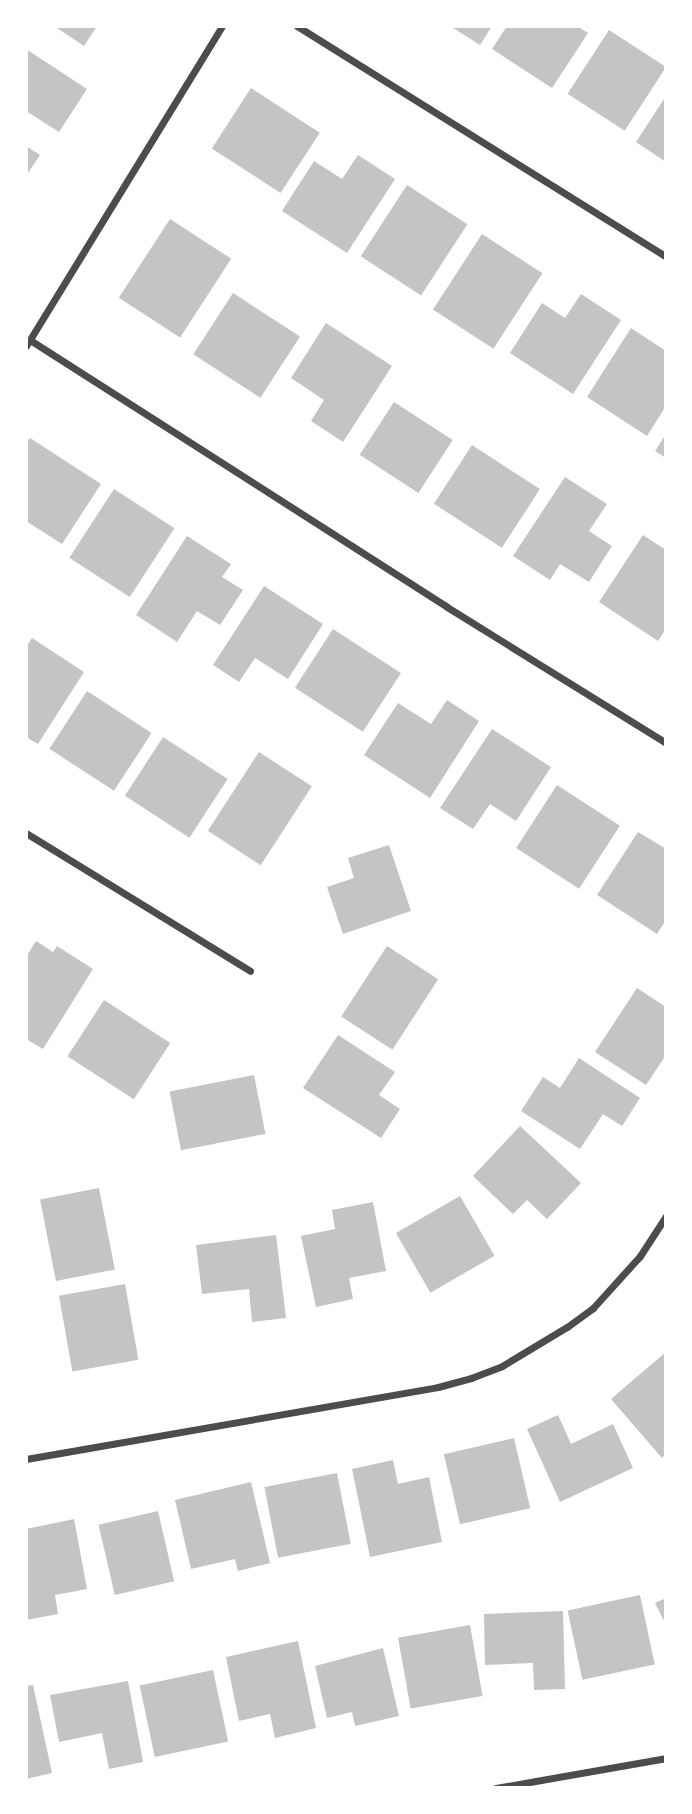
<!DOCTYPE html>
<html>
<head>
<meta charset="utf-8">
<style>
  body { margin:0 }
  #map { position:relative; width:692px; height:1814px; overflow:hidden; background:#fff; font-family:Commissioner,sans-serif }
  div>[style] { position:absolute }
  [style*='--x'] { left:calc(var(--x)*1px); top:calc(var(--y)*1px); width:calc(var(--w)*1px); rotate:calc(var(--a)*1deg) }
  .building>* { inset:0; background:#c4c4c4; transform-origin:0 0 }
  .minor>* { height:7px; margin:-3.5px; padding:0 3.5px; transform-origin:3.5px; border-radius:3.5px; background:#4c4c4c }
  span { translate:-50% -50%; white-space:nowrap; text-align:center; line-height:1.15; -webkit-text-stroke:7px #fff; paint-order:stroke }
  .frame { position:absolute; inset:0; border:28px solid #fff; pointer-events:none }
</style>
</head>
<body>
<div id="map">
  <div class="building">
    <i style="clip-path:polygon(54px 26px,97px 26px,84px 46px)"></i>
    <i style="clip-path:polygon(450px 26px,492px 26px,480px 45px)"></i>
    <i style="clip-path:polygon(507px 26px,577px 26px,588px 33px,552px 88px,492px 49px)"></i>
    <i style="left:609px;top:30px;width:68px;height:76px;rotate:33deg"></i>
    <i style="clip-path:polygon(26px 49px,87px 89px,59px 132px,26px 111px)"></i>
    <i style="left:251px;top:88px;width:82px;height:72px;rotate:33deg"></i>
    <i style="clip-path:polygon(666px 96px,666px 162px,636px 142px)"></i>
    <i style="clip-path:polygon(26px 146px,40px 155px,26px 176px)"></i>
    <i style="clip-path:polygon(358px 155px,395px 179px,347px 253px,282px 211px,314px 161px,342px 179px)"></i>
    <i style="left:407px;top:185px;width:72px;height:85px;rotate:33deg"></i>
    <i style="left:170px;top:219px;width:73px;height:94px;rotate:33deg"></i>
    <i style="left:482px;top:234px;width:72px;height:90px;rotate:33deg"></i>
    <i style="left:233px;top:293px;width:80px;height:73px;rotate:33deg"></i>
    <i style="clip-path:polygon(581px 294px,621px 320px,573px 394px,510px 353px,542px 303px,565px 318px)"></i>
    <i style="clip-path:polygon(326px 323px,392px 366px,343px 442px,311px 421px,324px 400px,291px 378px)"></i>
    <i style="clip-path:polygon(631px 328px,666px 351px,666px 406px,647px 436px,587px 397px)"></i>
    <i style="left:394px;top:402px;width:70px;height:63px;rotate:33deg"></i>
    <i style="clip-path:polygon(666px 434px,666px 458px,655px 451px)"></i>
    <i style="clip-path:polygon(30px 438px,101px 484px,62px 544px,26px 521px,26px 443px)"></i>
    <i style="left:472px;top:445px;width:81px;height:70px;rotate:33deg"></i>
    <i style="clip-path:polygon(565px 477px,607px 504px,589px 531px,612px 546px,589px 582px,560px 564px,550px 580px,513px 556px)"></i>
    <i style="left:114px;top:489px;width:72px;height:82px;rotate:33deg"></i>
    <i style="clip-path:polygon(643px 535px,666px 550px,666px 629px,658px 641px,599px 602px)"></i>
    <i style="clip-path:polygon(187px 536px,231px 564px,222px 577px,243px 590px,220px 625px,197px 611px,177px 642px,136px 615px)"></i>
    <i style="clip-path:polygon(264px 586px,323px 624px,288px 679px,255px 658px,239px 682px,213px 665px)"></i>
    <i style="left:333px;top:629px;width:81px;height:70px;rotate:33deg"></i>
    <i style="clip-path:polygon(32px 638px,84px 672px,38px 744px,26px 737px,26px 647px)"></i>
    <i style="left:87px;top:691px;width:77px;height:69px;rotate:33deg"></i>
    <i style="clip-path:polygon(447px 700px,479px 721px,430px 798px,364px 755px,398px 703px,431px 724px)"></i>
    <i style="clip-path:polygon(492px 729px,551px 767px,516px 821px,490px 804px,473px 829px,440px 808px)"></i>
    <i style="left:163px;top:737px;width:77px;height:70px;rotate:33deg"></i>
    <i style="left:259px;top:752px;width:63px;height:94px;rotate:33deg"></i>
    <i style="left:557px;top:785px;width:75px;height:75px;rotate:33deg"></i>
    <i style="clip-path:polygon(638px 832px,666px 849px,666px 920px,657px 934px,597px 895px)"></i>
    <i style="clip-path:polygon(389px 845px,411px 911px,343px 934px,327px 887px,354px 878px,348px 858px)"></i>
    <i style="clip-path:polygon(36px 941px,53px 952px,57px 946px,93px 969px,43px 1049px,26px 1039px,26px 957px)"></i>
    <i style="left:387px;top:946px;width:61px;height:84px;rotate:33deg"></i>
    <i style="clip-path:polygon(637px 988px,666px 1007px,666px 1055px,646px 1085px,595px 1052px)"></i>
    <i style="left:104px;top:1000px;width:79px;height:67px;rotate:33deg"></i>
    <i style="clip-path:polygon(338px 1035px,395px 1072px,379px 1095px,400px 1109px,381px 1138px,303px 1088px)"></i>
    <i style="clip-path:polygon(579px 1058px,640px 1098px,622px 1126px,603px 1114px,580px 1149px,521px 1111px,543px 1077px,560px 1088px)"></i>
    <i style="left:254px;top:1075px;width:60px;height:86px;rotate:79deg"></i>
    <i style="clip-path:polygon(520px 1126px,581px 1183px,547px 1219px,527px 1200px,513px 1214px,473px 1176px)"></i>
    <i style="left:99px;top:1188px;width:83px;height:60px;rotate:79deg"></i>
    <i style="left:460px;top:1196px;width:69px;height:74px;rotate:60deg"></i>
    <i style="clip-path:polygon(373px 1202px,386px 1271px,349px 1278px,353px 1299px,316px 1307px,301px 1236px,335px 1229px,332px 1210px)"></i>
    <i style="clip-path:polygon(276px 1235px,286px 1318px,252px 1322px,249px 1289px,202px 1294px,196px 1245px)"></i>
    <i style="left:125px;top:1284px;width:77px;height:67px;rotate:80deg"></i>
    <i style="clip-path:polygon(666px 1352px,666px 1454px,662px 1458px,611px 1399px)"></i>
    <i style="clip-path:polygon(558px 1415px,571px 1444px,613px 1424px,633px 1468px,560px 1502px,527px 1429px)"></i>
    <i style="left:514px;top:1438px;width:72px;height:72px;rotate:77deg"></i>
    <i style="clip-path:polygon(393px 1460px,398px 1484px,429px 1477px,442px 1542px,370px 1557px,352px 1469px)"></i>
    <i style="left:337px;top:1473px;width:72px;height:74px;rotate:79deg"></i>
    <i style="clip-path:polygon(251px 1482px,270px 1563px,238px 1571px,235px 1559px,191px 1569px,175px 1500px)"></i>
    <i style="left:158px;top:1511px;width:72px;height:61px;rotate:77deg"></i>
    <i style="clip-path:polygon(74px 1519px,87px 1589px,55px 1595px,58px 1614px,26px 1620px,26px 1529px)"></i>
    <i style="left:640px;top:1595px;width:71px;height:74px;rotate:78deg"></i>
    <i style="clip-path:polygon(666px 1598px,666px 1625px,655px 1603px)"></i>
    <i style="clip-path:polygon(563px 1611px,565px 1689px,534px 1690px,533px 1663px,485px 1665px,484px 1614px)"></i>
    <i style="left:470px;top:1625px;width:72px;height:73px;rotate:80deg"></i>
    <i style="clip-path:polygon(298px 1641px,316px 1728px,275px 1738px,270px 1714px,239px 1721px,226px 1657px)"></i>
    <i style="clip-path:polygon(383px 1648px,399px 1716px,355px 1726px,352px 1712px,327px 1718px,315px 1666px)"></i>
    <i style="left:213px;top:1670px;width:73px;height:75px;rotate:78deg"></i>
    <i style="clip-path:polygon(128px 1681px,143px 1762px,109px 1769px,102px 1733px,59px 1742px,50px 1695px)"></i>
    <i style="clip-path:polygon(33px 1685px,52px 1773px,26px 1779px,26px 1686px)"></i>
  </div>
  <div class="minor">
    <i style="--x:297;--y:26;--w:435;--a:32"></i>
    <i style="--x:30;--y:340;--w:495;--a:32.6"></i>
    <i style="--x:447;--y:607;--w:258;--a:31.8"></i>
    <i style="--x:26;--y:346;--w:375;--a:-58.5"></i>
    <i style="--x:26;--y:833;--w:263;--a:31.6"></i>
    <i style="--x:26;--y:1459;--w:418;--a:-9.9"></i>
    <i style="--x:438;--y:1387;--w:34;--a:-15"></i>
    <i style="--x:471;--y:1378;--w:33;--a:-21"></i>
    <i style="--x:502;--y:1366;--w:76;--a:-31"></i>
    <i style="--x:567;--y:1327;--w:32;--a:-36"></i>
    <i style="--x:593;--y:1308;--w:70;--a:-47.9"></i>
    <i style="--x:640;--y:1256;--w:48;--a:-57"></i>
    <i style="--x:496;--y:1788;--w:173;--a:-10"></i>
  </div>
  <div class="frame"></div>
</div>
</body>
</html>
